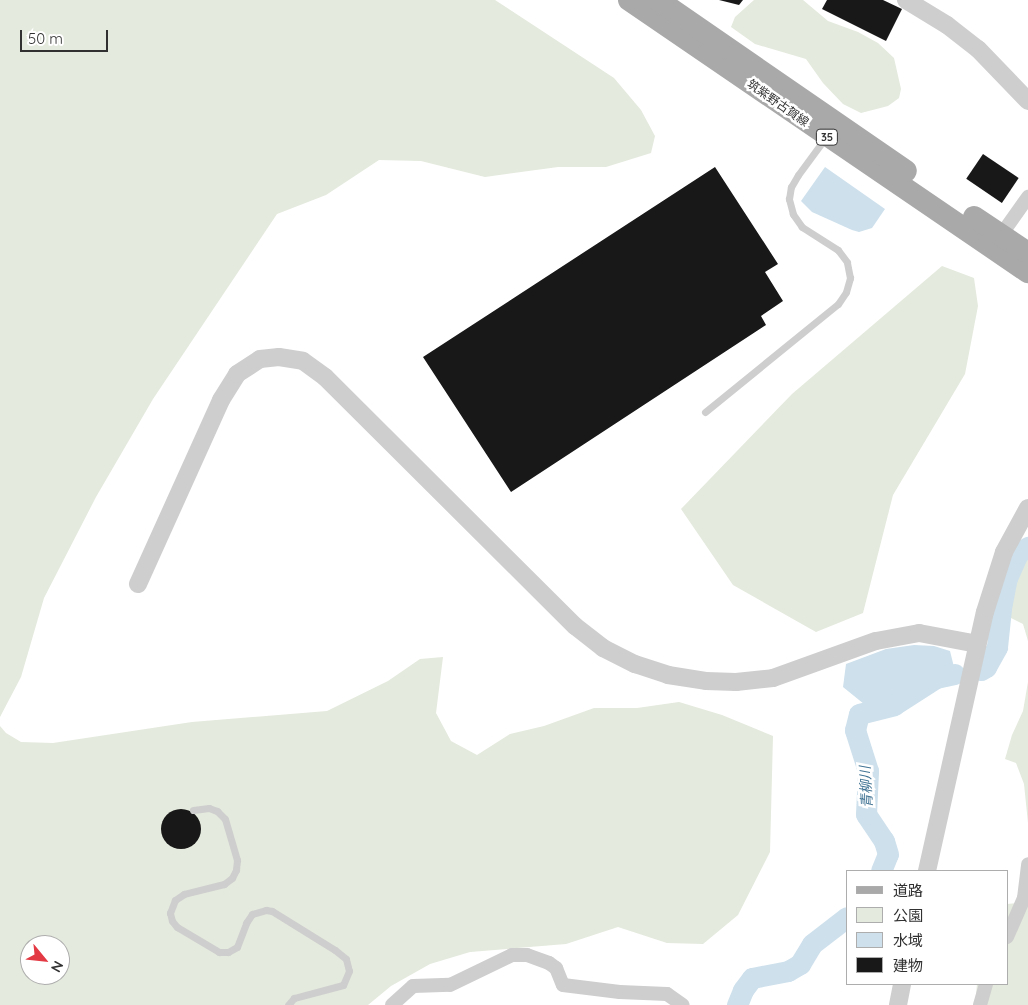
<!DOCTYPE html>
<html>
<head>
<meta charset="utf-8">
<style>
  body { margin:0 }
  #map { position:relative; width:1028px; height:1005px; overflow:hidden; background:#fff; font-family:Quicksand,"Noto Sans JP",sans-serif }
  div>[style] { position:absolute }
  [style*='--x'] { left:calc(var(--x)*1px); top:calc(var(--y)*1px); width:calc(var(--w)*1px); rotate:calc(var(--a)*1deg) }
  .green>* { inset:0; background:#e4eadd }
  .water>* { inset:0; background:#cde0ec }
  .river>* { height:21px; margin:-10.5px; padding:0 10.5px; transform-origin:10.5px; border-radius:10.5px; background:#cde0ec }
  .building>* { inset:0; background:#181818; transform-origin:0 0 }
  .round { border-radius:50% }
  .service>* { height:7px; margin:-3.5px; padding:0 3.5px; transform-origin:3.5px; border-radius:3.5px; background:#cecece }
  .minor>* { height:14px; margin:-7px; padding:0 7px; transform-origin:7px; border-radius:7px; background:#cecece }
  .tertiary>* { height:18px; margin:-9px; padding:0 9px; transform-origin:9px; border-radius:9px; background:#cecece }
  .primary>* { height:22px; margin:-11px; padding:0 11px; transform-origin:11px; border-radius:11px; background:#a9a9a9 }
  span { translate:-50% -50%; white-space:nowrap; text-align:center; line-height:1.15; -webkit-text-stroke:5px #fff; paint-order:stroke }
  .shield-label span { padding:1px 4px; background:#fff; border:1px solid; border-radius:4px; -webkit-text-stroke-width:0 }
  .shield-label { font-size:11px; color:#313131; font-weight:700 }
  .street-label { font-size:12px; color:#313131 }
  .water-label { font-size:14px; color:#3f7293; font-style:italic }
  .legend { position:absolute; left:846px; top:870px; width:162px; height:115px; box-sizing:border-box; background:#fff; border:1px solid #adadad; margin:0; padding:6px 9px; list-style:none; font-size:15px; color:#313131 }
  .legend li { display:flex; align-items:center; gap:10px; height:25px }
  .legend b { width:25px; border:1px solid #adadad }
  .north { position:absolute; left:20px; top:935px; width:50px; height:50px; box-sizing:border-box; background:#fff; border:1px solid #adadad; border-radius:50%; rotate:118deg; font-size:14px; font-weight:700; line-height:20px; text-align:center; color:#313131 }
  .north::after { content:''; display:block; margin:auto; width:18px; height:22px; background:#e33944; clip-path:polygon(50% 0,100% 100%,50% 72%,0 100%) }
  .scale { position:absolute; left:20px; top:30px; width:88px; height:22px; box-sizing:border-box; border:2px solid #313131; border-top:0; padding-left:6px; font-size:15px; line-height:18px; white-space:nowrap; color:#313131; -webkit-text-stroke:4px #fff; paint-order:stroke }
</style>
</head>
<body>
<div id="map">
  <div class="green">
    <i style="clip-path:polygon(0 0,495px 0,614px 78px,641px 110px,655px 136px,651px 153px,606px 167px,558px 167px,485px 177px,421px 161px,379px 160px,326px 195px,277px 214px,153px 399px,96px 497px,44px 598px,21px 677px,0 717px)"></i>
    <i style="clip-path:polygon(754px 0,803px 0,828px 21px,858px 32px,878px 43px,894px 58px,901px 89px,899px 98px,888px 106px,861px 113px,843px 104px,823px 83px,806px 59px,755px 44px,731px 27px,735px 17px)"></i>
    <i style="clip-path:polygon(942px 266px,974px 278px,978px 306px,965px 374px,893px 495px,863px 613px,816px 632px,733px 585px,681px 509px,792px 394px)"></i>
    <i style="clip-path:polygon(1028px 553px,1028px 641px,1023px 624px,1011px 618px,1005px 596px,1018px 557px)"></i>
    <i style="clip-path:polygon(evenodd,443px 657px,436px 713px,451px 741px,477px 755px,510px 734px,544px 726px,594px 708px,637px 708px,679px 702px,722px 715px,773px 736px,770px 852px,738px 915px,703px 944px,667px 943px,618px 927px,566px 944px,470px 952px,430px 964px,391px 986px,368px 1005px,0 1005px,0 726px,6px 733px,21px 742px,53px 743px,192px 722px,327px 711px,388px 681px,420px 659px,443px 657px,30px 945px,60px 945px,60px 975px,30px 975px,30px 945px)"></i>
    <i style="clip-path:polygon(1028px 682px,1028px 823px,1024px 784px,1016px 763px,1005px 759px,1012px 735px,1023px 711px)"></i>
    <i style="clip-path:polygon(1028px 902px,1028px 1005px,975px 1005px,977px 984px,1007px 984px,1007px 904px)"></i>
  </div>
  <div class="water">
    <i style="clip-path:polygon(825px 167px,885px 209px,872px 228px,859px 232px,852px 230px,812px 212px,801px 201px)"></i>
    <i style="clip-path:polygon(914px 645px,934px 646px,950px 651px,954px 667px,932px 672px,888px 700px,864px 704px,843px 687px,846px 664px,886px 649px)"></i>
  </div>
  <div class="river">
    <i style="--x:981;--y:670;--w:6;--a:-31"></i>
    <i style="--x:986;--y:667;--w:23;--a:-61"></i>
    <i style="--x:997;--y:647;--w:39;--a:-84"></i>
    <i style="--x:1001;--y:608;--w:31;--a:-79"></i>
    <i style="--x:1007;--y:578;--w:27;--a:-66"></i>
    <i style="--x:1018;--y:553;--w:12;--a:-31"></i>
    <i style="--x:881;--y:871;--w:18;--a:-68"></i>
    <i style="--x:888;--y:854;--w:14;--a:-107"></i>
    <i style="--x:884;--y:841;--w:32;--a:-124"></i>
    <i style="--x:866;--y:814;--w:43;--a:-87.3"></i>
    <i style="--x:868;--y:771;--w:43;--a:-107.6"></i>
    <i style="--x:855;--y:730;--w:16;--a:-76"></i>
    <i style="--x:859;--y:714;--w:36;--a:-14"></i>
    <i style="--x:894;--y:705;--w:50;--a:-32.7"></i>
    <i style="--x:936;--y:678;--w:19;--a:-12"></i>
    <i style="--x:737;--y:1005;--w:16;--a:-68"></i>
    <i style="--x:743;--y:990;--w:15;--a:-53"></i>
    <i style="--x:752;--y:978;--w:37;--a:-11"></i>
    <i style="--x:788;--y:971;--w:14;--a:-30"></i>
    <i style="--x:800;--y:964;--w:23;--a:-59"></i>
    <i style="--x:812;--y:944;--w:44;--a:-37.6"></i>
  </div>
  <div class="building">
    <i style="clip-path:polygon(719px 0,743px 0,739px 5px)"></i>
    <i style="clip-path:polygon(827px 0,883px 0,902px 9px,886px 41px,822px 9px)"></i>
    <i style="left:983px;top:154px;width:43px;height:30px;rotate:34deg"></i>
    <i style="clip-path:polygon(715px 167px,778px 264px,765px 272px,783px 301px,761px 316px,766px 325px,511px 492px,423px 357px)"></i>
    <i class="round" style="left:161px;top:809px;width:40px;height:40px"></i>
  </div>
  <div class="service">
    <i style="--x:705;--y:412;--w:171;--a:-39.1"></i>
    <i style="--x:838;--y:304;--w:14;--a:-56"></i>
    <i style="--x:846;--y:292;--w:15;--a:-74"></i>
    <i style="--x:850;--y:278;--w:16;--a:-101"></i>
    <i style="--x:847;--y:262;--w:15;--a:-127"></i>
    <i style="--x:838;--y:250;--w:43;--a:-147.4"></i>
    <i style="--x:802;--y:227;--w:16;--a:-125"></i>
    <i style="--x:793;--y:214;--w:16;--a:-105"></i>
    <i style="--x:789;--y:199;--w:12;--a:-81"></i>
    <i style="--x:791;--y:187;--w:14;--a:-60"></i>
    <i style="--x:798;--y:175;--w:47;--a:-53.6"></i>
    <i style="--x:193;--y:810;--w:16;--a:-7"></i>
    <i style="--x:209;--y:808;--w:9;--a:21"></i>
    <i style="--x:217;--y:811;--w:11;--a:45"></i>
    <i style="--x:225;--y:819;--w:43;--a:73.7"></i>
    <i style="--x:237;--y:860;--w:10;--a:96"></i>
    <i style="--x:236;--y:870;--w:9;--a:117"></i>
    <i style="--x:232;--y:878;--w:10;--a:143"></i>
    <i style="--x:224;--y:884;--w:41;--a:166"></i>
    <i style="--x:184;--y:894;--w:11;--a:146"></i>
    <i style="--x:175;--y:900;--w:14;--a:111"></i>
    <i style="--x:170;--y:913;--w:8;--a:76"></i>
    <i style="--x:172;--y:921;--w:8;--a:50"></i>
    <i style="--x:177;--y:927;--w:49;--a:30.8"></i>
    <i style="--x:219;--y:952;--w:9;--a:0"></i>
    <i style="--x:228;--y:952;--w:10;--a:-29"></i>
    <i style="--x:237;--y:947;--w:26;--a:-69"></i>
    <i style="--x:246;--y:923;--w:11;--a:-56"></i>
    <i style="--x:252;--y:914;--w:15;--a:-16"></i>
    <i style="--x:266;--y:910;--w:6;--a:9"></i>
    <i style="--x:272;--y:911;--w:74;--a:31.8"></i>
    <i style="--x:335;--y:950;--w:14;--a:39"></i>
    <i style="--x:346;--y:959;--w:12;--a:76"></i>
    <i style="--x:349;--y:971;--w:15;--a:113"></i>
    <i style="--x:343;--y:985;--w:51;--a:165.1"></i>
    <i style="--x:294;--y:998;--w:9;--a:131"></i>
  </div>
  <div class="minor">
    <i style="--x:1001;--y:235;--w:47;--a:-54.6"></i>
    <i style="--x:1007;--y:937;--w:43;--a:-66.4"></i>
    <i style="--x:1024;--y:898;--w:34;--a:-83"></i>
    <i style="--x:392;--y:1005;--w:28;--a:-42"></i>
    <i style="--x:413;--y:986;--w:37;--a:-2"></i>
    <i style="--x:450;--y:985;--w:69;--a:-25.8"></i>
    <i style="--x:512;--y:955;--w:15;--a:0"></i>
    <i style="--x:527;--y:955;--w:23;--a:20"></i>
    <i style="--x:549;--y:963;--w:9;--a:36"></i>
    <i style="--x:556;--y:968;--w:18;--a:68"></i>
    <i style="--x:563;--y:985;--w:57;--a:7"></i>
    <i style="--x:620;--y:992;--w:47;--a:2.4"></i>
    <i style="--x:667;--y:994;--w:19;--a:35"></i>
    <i style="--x:980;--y:1005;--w:22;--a:-74"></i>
  </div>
  <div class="tertiary">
    <i style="--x:906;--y:0;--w:48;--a:31.4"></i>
    <i style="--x:947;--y:25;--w:39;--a:38"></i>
    <i style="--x:978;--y:49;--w:72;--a:46.1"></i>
    <i style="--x:138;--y:584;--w:202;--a:-65.7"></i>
    <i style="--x:221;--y:400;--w:31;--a:-58"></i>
    <i style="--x:237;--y:374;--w:27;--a:-33"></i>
    <i style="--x:260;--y:359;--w:19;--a:-6"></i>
    <i style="--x:279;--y:357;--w:24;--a:9"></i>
    <i style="--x:303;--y:361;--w:27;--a:36"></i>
    <i style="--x:325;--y:377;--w:353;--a:44.9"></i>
    <i style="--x:575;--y:626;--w:36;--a:38"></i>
    <i style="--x:603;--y:648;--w:36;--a:27"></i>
    <i style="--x:635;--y:664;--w:35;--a:18"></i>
    <i style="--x:668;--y:675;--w:38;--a:9"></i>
    <i style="--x:706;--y:681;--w:30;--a:2"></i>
    <i style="--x:736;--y:682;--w:37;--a:-6"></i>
    <i style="--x:773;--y:678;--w:109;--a:-19.8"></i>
    <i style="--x:876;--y:641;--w:44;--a:-10.5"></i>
    <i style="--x:919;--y:633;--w:59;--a:10.7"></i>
    <i style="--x:927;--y:871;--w:265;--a:-77.4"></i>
    <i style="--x:985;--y:612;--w:63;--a:-72.4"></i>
    <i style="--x:1004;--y:552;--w:50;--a:-61.4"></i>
    <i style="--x:898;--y:1005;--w:21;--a:-79"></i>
  </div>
  <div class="primary">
    <i style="--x:629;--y:0;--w:483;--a:34.3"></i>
    <i style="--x:658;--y:0;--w:301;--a:34.6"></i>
    <i style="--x:974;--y:217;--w:65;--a:33.7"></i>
  </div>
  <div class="shield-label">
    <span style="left:827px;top:137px">35</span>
  </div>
  <div class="street-label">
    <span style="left:778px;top:103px;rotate:35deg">筑紫野古賀線</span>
  </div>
  <div class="water-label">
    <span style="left:866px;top:787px;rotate:-93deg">青柳川</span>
  </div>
  <ul class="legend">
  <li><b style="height:6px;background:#a9a9a9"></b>道路</li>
  <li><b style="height:14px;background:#e4eadd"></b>公園</li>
  <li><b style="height:14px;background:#cde0ec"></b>水域</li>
  <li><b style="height:14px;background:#181818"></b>建物</li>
  </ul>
  <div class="north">N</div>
  <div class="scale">50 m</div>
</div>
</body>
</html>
